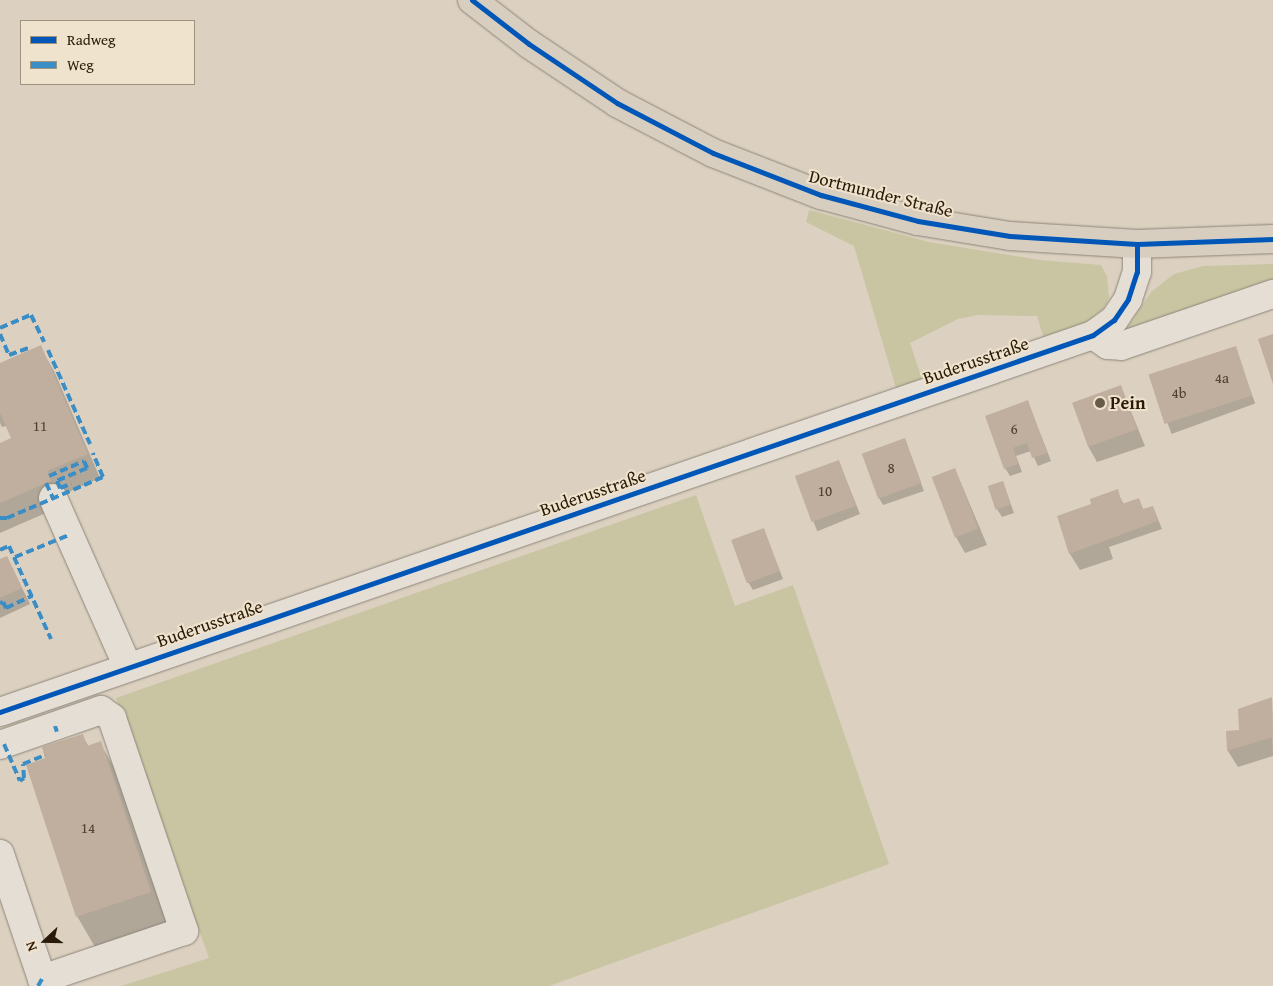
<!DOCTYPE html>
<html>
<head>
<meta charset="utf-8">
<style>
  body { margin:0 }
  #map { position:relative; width:1273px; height:986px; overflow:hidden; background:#dcd1c0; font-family:"Gentium Book Plus",serif }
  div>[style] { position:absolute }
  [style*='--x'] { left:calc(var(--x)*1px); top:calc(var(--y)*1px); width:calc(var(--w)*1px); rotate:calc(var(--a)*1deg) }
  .green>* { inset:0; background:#c9c5a2 }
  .shadow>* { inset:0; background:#0003; transform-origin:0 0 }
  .building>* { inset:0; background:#c0ae9e; transform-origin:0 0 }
  .roads { filter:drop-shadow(0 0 1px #8d8579) drop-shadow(0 0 1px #8d8579) }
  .minor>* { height:28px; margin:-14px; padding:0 14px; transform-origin:14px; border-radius:14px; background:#e4ded5 }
  .major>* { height:28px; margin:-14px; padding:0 14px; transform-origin:14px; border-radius:14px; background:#d8cec0 }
  .quiet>* { height:4px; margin-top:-2px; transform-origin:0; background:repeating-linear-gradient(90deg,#3b8dc5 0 8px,transparent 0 12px) }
  .cycleway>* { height:5px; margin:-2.5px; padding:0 2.5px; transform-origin:2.5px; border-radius:2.5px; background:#0057b8 }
  .dots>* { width:14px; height:14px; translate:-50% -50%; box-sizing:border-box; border:2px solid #f0e3ce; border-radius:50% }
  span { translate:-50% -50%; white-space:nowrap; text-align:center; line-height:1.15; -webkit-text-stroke:4px #f0e3ce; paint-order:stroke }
  .number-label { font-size:15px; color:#4f402d }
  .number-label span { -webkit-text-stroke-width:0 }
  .street-label { font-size:18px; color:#291b07 }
  .poi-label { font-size:18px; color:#291b07; font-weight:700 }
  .left { translate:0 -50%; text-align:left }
  .legend { position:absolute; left:20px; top:20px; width:175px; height:65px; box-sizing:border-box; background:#f0e3ce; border:1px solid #a0937e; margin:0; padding:6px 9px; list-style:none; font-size:15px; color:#291b07 }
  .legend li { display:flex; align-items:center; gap:10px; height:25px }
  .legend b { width:25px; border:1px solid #a0937e }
  .north { position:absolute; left:20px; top:916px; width:50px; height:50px; -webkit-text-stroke:4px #f0e3ce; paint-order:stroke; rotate:249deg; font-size:14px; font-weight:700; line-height:20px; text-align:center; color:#291b07 }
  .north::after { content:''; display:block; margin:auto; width:18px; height:22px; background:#291b07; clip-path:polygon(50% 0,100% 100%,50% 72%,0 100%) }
</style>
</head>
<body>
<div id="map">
  <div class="green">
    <i style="clip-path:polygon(809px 210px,929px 242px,1040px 260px,1101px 265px,1107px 276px,1109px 298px,1104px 308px,1085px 323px,1044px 339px,1037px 316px,978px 315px,958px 319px,910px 343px,922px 379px,896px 388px,854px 246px,806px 222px)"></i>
    <i style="clip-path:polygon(1273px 264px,1273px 288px,1125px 331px,1151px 292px,1174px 274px,1203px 266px)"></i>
    <i style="clip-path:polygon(696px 495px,735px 606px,793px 585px,889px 864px,549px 986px,121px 986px,209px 958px,116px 698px)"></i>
  </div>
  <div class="shadow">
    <i style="clip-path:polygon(40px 347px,54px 371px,100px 478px,60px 496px,64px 505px,0 533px,0 444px,12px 439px,7px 426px,2px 427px,0 423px,0 364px)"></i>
    <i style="left:1235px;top:348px;width:59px;height:89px;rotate:70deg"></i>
    <i style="clip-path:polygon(1121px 387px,1145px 446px,1097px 462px,1088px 446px)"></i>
    <i style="clip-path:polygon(1028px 402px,1051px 461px,1038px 466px,1031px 451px,1016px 456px,1022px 472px,1010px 476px,1005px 468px)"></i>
    <i style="clip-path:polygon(904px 440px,924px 491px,883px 505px,879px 498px)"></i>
    <i style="left:839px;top:462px;width:56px;height:46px;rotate:68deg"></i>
    <i style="clip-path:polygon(955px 469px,987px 545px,965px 553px,956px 537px)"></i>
    <i style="clip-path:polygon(1003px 482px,1014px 513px,1002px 517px,997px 509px)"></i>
    <i style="clip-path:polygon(1117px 491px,1124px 505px,1138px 500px,1144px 510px,1153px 507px,1162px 529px,1109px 547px,1113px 559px,1080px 570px,1070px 554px,1058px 517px,1091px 506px)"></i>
    <i style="clip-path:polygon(764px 530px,783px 579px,753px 590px,748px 582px)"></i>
    <i style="clip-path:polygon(7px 557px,30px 604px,0 618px,0 561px)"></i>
    <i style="clip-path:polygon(1272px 698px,1273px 756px,1238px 767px,1228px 751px,1227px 732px,1240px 731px)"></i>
    <i style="clip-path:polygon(82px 735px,89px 747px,100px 743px,118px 774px,168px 923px,95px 947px,77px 916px,47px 759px)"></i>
  </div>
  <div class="building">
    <i style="clip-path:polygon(1273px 334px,1273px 384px,1258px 339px)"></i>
    <i style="clip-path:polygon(41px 345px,88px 454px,47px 471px,51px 481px,0 503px,0 443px,11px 438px,0 413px,0 363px)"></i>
    <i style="left:1236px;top:346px;width:52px;height:92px;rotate:72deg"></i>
    <i style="left:1121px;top:385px;width:47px;height:52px;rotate:70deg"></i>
    <i style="clip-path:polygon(1028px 400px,1047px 453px,1032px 458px,1027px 443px,1013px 448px,1018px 464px,1004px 469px,985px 416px)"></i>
    <i style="left:905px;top:438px;width:48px;height:46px;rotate:70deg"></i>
    <i style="left:839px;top:460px;width:49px;height:47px;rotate:70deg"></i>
    <i style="left:955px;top:468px;width:65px;height:25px;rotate:69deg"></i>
    <i style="left:1003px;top:481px;width:25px;height:16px;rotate:72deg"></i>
    <i style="clip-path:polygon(1118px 489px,1122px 504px,1139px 498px,1143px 509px,1153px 506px,1158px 521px,1069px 554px,1057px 516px,1091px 504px,1090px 499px)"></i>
    <i style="left:764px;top:528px;width:46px;height:35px;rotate:70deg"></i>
    <i style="clip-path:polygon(7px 556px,22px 588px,0 598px,0 559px)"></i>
    <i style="clip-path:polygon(1272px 697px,1273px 737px,1227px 751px,1226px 731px,1239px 730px,1238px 709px)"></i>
    <i style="clip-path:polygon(83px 734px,87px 746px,101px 741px,151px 892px,76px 917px,26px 765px,45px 758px,42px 747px)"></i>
  </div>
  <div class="roads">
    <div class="minor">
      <i style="--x:1093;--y:335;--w:18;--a:34"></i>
      <i style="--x:1108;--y:345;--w:13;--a:4"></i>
      <i style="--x:1121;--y:346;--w:161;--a:-18.9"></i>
      <i style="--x:53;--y:498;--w:185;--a:66.1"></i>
      <i style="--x:0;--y:712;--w:1156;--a:-19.03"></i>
      <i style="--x:1093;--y:335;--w:26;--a:-36"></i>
      <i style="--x:1114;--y:320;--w:25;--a:-56"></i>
      <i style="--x:1128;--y:299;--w:28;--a:-72"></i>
      <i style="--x:1137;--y:272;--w:28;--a:-90"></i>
      <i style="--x:0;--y:745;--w:107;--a:-19.1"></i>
      <i style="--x:101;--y:710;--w:14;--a:36"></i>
      <i style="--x:112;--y:718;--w:225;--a:71.3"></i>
      <i style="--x:184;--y:931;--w:150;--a:161.3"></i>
      <i style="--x:42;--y:979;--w:132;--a:-108.6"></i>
    </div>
    <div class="major">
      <i style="--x:472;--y:0;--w:72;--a:37.7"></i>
      <i style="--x:529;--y:44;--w:106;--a:33.8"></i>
      <i style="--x:617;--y:103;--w:108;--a:27.5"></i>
      <i style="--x:713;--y:153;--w:116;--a:21.3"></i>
      <i style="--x:821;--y:195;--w:100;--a:15"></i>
      <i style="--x:918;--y:221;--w:93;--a:9.3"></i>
      <i style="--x:1010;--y:236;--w:127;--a:3.6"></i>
      <i style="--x:1137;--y:244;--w:136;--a:-2.1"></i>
    </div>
  </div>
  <div class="quiet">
    <i style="--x:0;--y:328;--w:34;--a:-23"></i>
    <i style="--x:31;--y:315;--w:30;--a:64"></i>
    <i style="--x:0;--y:334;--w:23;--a:67"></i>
    <i style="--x:9;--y:355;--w:23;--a:-20"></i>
    <i style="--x:48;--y:350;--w:103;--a:65.9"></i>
    <i style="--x:49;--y:476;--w:38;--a:-23"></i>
    <i style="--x:84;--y:461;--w:8;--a:67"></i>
    <i style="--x:87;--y:468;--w:33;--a:157"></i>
    <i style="--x:57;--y:481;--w:8;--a:67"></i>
    <i style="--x:60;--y:488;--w:12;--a:-20"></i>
    <i style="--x:46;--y:483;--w:17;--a:65"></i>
    <i style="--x:0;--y:518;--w:7;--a:0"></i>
    <i style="--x:7;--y:518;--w:104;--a:-23.1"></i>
    <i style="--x:103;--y:477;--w:26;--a:-113"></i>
    <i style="--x:0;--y:550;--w:10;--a:-24"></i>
    <i style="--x:9;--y:546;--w:102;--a:65.7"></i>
    <i style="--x:15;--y:557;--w:58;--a:-22.2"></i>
    <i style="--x:0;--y:603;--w:3;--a:-18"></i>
    <i style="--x:3;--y:602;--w:7;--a:63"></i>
    <i style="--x:6;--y:608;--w:29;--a:-25"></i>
    <i style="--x:55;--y:726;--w:6;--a:72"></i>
    <i style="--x:4;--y:744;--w:40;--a:66.6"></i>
    <i style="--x:20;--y:781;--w:5;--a:-37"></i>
    <i style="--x:24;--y:778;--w:14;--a:-94"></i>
    <i style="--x:23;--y:764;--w:24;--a:-22"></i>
    <i style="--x:38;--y:986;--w:8;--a:-60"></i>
  </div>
  <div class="cycleway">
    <i style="--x:472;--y:0;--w:72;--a:37.7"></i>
    <i style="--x:529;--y:44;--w:106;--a:33.8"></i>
    <i style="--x:617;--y:103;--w:108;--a:27.5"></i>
    <i style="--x:713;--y:153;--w:116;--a:21.3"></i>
    <i style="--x:821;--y:195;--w:100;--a:15"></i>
    <i style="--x:918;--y:221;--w:93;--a:9.3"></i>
    <i style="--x:1010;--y:236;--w:127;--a:3.6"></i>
    <i style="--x:1137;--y:244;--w:136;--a:-2.1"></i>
    <i style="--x:0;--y:712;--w:1156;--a:-19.03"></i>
    <i style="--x:1093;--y:335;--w:26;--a:-36"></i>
    <i style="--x:1114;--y:320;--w:25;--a:-56"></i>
    <i style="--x:1128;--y:299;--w:28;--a:-72"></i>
    <i style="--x:1137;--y:272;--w:28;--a:-90"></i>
  </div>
  <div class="dots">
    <i style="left:1100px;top:403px;background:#685b48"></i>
  </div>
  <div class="number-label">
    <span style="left:1222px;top:378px">4a</span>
    <span style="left:1179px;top:393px">4b</span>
    <span style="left:40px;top:426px">11</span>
    <span style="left:1014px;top:429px">6</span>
    <span style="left:891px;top:468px">8</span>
    <span style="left:825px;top:491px">10</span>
    <span style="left:88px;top:828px">14</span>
  </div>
  <div class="street-label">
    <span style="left:881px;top:194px;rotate:14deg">Dortmunder Straße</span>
    <span style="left:976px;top:361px;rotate:-19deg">Buderusstraße</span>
    <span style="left:593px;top:493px;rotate:-19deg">Buderusstraße</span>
    <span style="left:210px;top:624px;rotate:-19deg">Buderusstraße</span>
  </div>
  <div class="poi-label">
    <span class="left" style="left:1110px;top:403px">Pein</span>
  </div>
  <ul class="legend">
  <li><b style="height:6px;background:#0057b8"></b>Radweg</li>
  <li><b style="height:6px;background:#3b8dc5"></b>Weg</li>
  </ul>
  <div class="north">N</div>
</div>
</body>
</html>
